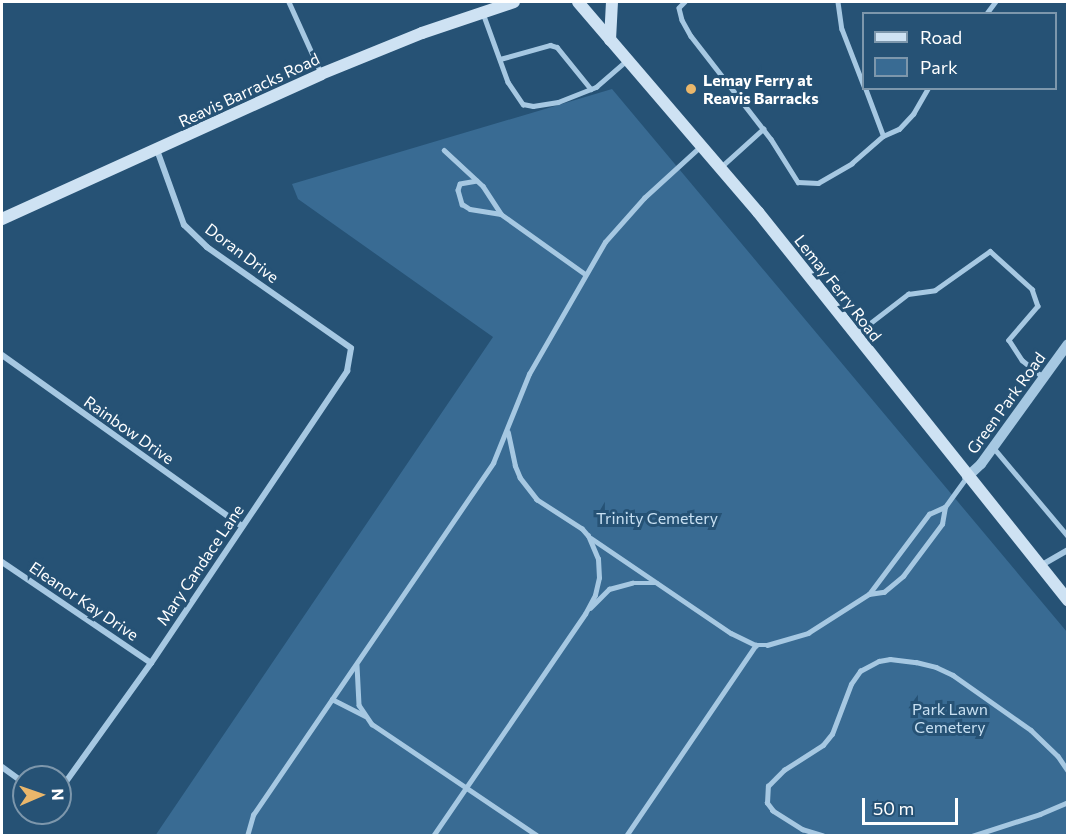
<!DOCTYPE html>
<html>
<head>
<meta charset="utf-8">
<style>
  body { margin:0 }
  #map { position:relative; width:1069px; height:837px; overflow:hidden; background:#265275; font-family:Commissioner,sans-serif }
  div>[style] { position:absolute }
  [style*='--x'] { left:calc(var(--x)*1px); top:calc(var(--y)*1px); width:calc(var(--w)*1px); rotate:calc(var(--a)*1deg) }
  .green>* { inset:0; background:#396b93 }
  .service>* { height:4.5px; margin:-2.25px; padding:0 2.25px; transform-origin:2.25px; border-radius:2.25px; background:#a6c8e2 }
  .minor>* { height:6px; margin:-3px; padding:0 3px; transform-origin:3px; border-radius:3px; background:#a6c8e2 }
  .tertiary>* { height:10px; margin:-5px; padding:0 5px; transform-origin:5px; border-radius:5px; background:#a6c8e2 }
  .secondary>* { height:12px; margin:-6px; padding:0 6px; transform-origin:6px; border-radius:6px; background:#cee2f3 }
  .dots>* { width:16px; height:16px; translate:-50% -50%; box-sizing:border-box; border:3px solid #265275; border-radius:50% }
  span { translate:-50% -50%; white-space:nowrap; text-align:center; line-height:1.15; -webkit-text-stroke:6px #265275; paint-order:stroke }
  .poi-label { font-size:16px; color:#fff; font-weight:700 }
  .left { translate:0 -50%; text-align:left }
  .street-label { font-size:16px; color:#fff }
  .park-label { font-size:16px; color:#c8e0f2 }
  .frame { position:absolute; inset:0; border:3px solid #fff; pointer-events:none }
  .legend { position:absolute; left:862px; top:12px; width:195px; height:78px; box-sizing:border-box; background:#265275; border:2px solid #7d97ac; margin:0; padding:8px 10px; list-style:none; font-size:18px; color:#fff }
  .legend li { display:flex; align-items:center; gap:12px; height:30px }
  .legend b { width:30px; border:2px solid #7d97ac }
  .north { position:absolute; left:12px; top:765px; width:60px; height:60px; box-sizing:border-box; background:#265275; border:2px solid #7d97ac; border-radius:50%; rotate:88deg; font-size:16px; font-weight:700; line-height:24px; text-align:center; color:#fff }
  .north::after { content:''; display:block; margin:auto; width:21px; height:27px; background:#eab76b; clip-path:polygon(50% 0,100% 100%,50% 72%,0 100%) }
  .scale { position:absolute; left:862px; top:798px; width:96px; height:27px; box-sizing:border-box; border:3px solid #fff; border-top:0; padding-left:8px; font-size:18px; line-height:21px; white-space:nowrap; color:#fff; -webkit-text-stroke:4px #265275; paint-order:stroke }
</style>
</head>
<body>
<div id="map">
  <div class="green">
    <i style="clip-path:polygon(612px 89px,1067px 632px,1067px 835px,155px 836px,493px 337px,298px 199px,292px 184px)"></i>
  </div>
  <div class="service">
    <i style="--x:289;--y:2;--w:78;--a:65.7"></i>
    <i style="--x:685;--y:2;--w:8;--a:135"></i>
    <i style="--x:679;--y:8;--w:12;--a:76"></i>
    <i style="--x:682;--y:20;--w:18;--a:61"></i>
    <i style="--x:691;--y:36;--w:130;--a:52.2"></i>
    <i style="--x:771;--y:139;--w:51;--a:57.9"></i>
    <i style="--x:798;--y:182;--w:20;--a:3"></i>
    <i style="--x:818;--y:183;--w:39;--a:-30"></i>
    <i style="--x:852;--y:163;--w:41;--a:-41.1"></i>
    <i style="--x:883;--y:136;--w:51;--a:-110.6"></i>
    <i style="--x:838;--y:2;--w:27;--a:82"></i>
    <i style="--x:842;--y:29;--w:61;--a:68.9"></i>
    <i style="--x:483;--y:13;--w:73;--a:70.1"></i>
    <i style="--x:508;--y:82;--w:27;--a:56"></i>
    <i style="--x:523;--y:104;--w:10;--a:11"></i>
    <i style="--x:533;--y:106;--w:25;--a:-9"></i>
    <i style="--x:558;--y:102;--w:41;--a:-21.5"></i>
    <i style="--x:596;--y:87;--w:40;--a:-41"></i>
    <i style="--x:986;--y:14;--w:15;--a:-53"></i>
    <i style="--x:500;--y:59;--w:52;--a:-15.6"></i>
    <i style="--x:550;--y:45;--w:7;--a:16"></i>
    <i style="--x:557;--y:47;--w:54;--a:51"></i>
    <i style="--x:883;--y:136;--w:17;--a:-24"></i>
    <i style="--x:899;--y:129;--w:21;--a:-47"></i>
    <i style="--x:913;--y:114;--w:30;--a:-60"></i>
    <i style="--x:444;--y:150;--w:53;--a:42.7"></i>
    <i style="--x:483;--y:186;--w:33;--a:57"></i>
    <i style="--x:501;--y:214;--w:103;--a:35.5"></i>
    <i style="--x:721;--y:167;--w:57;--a:-42.1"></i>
    <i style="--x:477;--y:181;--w:17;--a:170"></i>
    <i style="--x:460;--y:184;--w:6;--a:108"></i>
    <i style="--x:458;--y:190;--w:15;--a:74"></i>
    <i style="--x:462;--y:204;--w:9;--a:32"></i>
    <i style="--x:470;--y:209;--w:31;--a:9"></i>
    <i style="--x:856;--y:334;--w:66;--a:-37.6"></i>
    <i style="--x:908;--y:294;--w:27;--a:-8"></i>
    <i style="--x:935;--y:290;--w:67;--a:-35.3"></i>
    <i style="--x:990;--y:251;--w:57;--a:42.1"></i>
    <i style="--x:1032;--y:289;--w:18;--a:71"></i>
    <i style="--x:1038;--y:306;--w:45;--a:130.5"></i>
    <i style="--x:1009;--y:340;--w:24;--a:57"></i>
    <i style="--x:1022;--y:360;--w:27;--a:39"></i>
    <i style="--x:993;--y:447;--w:116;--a:49.9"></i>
    <i style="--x:591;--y:538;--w:169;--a:34.2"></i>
    <i style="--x:731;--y:633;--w:28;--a:26"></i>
    <i style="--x:756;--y:645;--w:11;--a:0"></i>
    <i style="--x:767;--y:645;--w:43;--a:-16.3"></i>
    <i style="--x:808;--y:633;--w:72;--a:-32.6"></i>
    <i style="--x:869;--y:594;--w:100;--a:-53.1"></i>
    <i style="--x:929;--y:514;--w:17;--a:-24"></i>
    <i style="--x:869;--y:594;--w:15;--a:-8"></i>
    <i style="--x:884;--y:592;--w:25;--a:-40"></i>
    <i style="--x:903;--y:576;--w:65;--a:-53.1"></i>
    <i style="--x:942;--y:524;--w:17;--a:-80"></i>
    <i style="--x:945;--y:507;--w:37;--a:-54"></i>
    <i style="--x:590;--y:608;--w:27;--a:-45"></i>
    <i style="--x:609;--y:589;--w:24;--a:-15"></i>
    <i style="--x:632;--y:583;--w:25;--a:0"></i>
    <i style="--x:357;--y:665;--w:40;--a:87.1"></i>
    <i style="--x:359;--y:705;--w:23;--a:56"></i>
    <i style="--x:372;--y:724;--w:200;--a:34"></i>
    <i style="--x:332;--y:699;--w:37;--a:27"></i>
    <i style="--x:247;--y:836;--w:22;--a:-74"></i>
    <i style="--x:253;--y:815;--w:426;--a:-55.7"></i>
    <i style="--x:493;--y:463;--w:96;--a:-68"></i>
    <i style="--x:529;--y:374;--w:152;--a:-60.1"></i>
    <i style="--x:605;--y:242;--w:59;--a:-48.4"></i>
    <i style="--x:644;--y:198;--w:77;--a:-42.4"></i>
    <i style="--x:433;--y:836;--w:269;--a:-55.6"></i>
    <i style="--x:585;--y:614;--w:21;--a:-62"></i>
    <i style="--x:595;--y:595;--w:17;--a:-77"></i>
    <i style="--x:599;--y:578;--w:19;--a:-93"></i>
    <i style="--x:598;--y:559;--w:25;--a:-113"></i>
    <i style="--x:588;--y:536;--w:9;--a:-131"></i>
    <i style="--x:582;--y:529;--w:54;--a:-147.2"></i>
    <i style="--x:537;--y:500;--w:28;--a:-128"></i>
    <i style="--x:520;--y:478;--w:13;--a:-113"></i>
    <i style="--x:515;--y:466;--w:34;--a:-102"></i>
    <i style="--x:626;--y:836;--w:231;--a:-55.8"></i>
    <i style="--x:823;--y:836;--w:21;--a:-163"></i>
    <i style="--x:803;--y:830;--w:36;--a:-148"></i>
    <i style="--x:773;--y:811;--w:10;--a:-127"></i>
    <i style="--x:767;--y:803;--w:17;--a:-87"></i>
    <i style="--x:768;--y:786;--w:23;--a:-45"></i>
    <i style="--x:784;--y:770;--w:46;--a:-32.7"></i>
    <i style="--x:823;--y:745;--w:14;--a:-51"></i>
    <i style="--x:832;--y:734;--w:53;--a:-69.2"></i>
    <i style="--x:851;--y:684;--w:16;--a:-55"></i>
    <i style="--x:860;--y:671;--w:21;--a:-28"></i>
    <i style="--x:879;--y:661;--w:11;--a:-10"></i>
    <i style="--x:890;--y:659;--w:26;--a:7"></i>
    <i style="--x:916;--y:662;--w:21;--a:14"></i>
    <i style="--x:936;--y:667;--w:19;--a:25"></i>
    <i style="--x:953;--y:675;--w:95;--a:35.2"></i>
    <i style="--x:1031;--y:730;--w:37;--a:44"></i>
    <i style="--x:1058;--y:756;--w:18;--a:56"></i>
    <i style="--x:972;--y:836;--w:71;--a:-17.9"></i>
    <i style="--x:1040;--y:814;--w:30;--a:-23"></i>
  </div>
  <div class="minor">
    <i style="--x:2;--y:355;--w:295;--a:35.5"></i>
    <i style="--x:2;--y:562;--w:180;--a:34.1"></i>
    <i style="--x:1040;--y:566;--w:32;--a:-30"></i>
    <i style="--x:2;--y:767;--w:27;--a:36"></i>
    <i style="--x:60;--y:790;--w:156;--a:-54.4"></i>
    <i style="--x:151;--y:663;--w:352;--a:-56.1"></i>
    <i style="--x:347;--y:371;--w:23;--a:-80"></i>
    <i style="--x:351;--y:348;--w:176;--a:-145"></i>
    <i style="--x:207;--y:247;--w:32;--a:-136"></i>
    <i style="--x:184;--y:225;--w:80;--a:-109.8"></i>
  </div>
  <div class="tertiary">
    <i style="--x:967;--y:477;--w:19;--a:-43"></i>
    <i style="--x:981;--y:464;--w:148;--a:-54.1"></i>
  </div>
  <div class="secondary">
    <i style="--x:578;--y:2;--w:277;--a:49.4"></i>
    <i style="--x:758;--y:212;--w:497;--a:51.4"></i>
    <i style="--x:610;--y:40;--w:38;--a:-87"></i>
    <i style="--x:2;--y:219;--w:350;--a:-24.4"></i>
    <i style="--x:321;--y:74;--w:109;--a:-22.1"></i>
    <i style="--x:422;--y:33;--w:97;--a:-18.6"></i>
  </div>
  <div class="dots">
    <i style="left:691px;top:89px;background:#eab76b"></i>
  </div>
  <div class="poi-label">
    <span class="left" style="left:703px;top:89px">Lemay Ferry at<br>Reavis Barracks</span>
  </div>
  <div class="street-label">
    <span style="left:249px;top:90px;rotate:-25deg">Reavis Barracks Road</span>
    <span style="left:242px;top:253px;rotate:37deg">Doran Drive</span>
    <span style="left:838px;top:288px;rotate:52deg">Lemay Ferry Road</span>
    <span style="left:1006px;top:403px;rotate:-54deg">Green Park Road</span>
    <span style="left:129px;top:430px;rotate:35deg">Rainbow Drive</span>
    <span style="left:200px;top:565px;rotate:-56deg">Mary Candace Lane</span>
    <span style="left:84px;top:601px;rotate:34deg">Eleanor Kay Drive</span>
  </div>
  <div class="park-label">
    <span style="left:657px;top:518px">Trinity Cemetery</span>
    <span style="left:950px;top:718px">Park Lawn<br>Cemetery</span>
  </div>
  <div class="frame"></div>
  <ul class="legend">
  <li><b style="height:8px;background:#cee2f3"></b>Road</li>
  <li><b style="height:16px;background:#396b93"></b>Park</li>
  </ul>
  <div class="north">N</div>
  <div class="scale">50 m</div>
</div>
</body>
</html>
